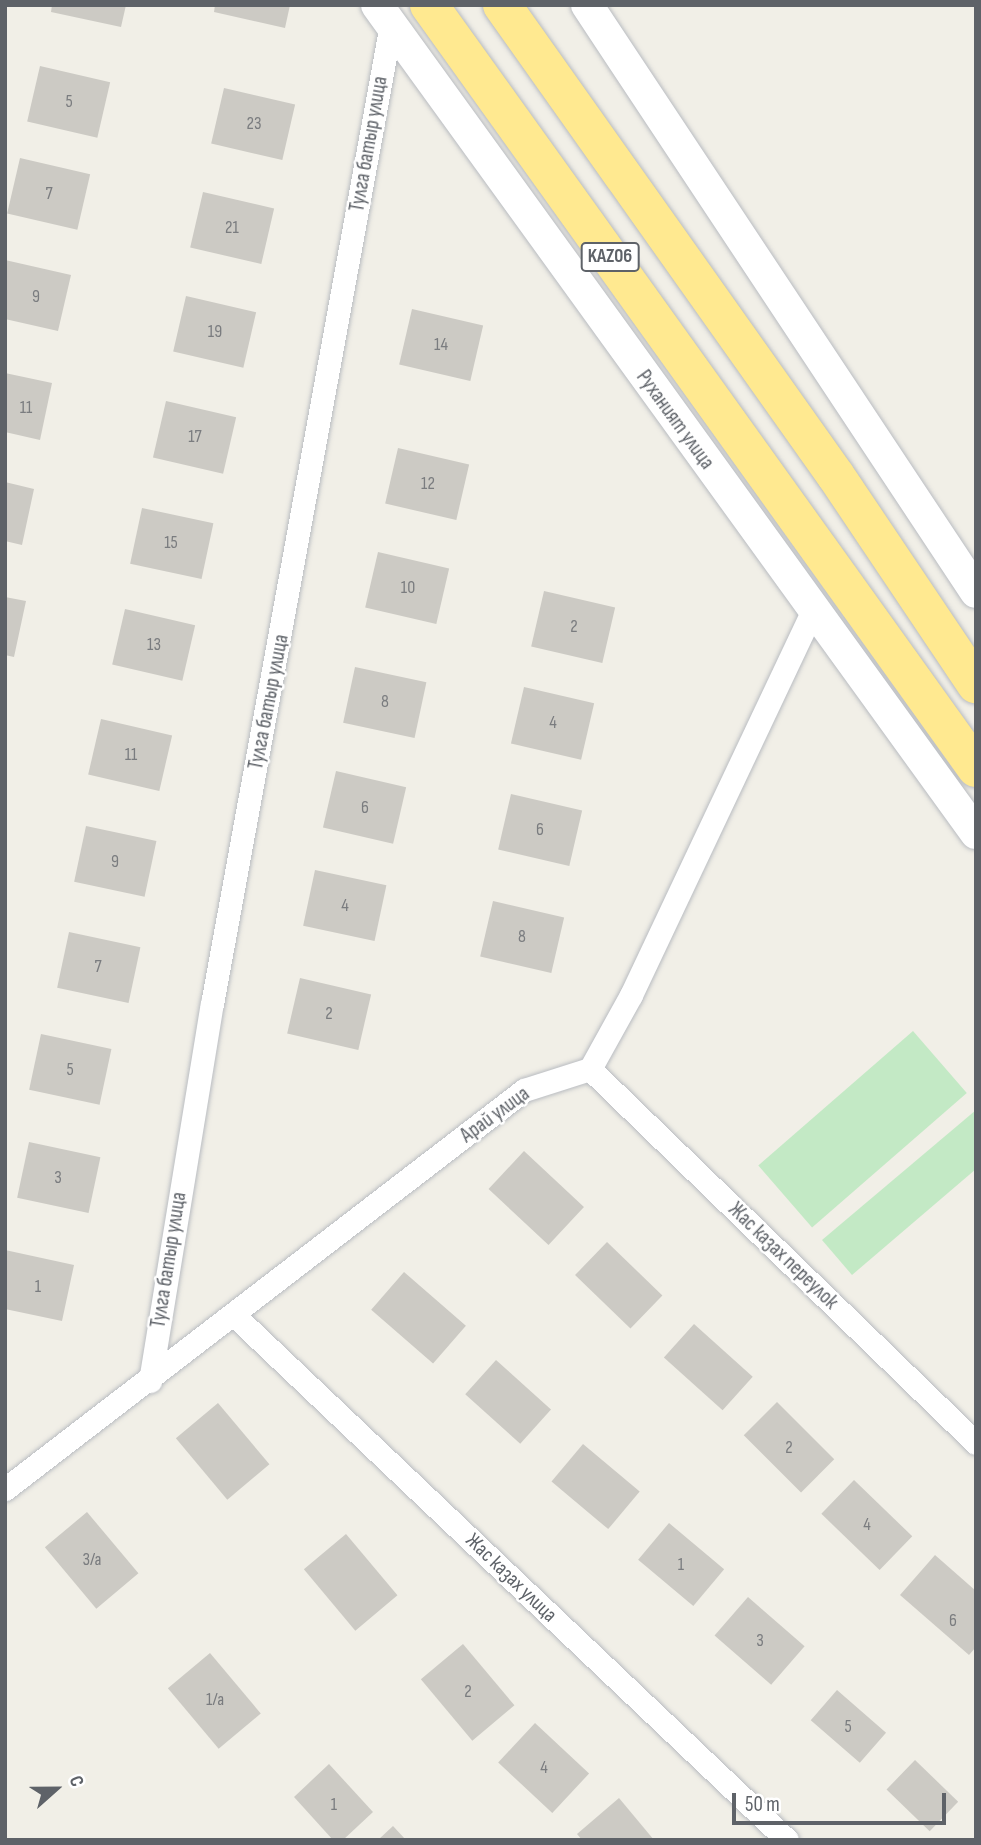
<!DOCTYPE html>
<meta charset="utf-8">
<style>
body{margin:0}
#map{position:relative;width:981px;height:1845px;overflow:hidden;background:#f1efe7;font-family:"Sofia Sans Condensed",sans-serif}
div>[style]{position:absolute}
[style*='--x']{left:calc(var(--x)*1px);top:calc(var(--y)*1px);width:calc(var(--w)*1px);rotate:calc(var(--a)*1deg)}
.green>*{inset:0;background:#c3e9c5;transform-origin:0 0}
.building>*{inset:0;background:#cccac4;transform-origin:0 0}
.roads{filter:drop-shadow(0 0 2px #b9bcc1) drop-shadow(0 0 2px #b9bcc1)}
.street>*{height:23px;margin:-11.5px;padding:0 11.5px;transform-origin:11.5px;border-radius:11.5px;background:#fff}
.secondary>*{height:32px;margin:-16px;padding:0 16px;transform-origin:16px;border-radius:16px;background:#fff}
.highway>*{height:38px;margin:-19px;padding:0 19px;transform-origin:19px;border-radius:19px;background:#ffe990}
span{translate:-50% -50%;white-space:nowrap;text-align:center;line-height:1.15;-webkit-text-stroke:5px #fff;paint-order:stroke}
.number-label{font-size:18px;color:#7a7c7f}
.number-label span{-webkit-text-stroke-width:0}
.shield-label span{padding:2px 5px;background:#fff;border:2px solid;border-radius:5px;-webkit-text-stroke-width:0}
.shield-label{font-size:19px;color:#5e6268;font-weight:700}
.street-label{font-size:21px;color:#5e6268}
.frame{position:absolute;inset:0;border:7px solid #5e6268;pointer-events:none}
.north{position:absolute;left:21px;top:1754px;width:70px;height:70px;-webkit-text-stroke:5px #fff;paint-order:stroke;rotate:69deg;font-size:19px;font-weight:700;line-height:28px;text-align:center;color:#5e6268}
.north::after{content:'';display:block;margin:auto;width:24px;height:32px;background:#5e6268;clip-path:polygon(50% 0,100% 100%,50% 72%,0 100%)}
.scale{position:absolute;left:732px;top:1793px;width:214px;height:32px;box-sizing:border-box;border:4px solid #5e6268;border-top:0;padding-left:9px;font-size:21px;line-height:24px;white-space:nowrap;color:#5e6268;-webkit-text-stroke:5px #fff;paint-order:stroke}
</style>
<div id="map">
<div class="green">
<i style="left:913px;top:1031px;width:82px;height:205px;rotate:49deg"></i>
<i style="clip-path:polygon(976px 1110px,976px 1169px,852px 1275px,822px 1240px)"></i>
</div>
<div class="building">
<i style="clip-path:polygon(52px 5px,126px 5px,121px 27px,51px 12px)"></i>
<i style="clip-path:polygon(215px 5px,290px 5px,285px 28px,214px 12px)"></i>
<i style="left:40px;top:66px;width:72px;height:57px;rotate:13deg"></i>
<i style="left:224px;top:88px;width:73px;height:57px;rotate:13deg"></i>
<i style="left:20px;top:158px;width:72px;height:57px;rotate:13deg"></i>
<i style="left:203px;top:192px;width:73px;height:57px;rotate:13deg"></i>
<i style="clip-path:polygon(5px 260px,71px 275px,58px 331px,5px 319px)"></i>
<i style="left:186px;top:296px;width:72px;height:57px;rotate:13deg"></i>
<i style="left:412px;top:309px;width:73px;height:57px;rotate:13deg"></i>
<i style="clip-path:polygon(5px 373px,52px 383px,40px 440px,5px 432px)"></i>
<i style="left:166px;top:401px;width:72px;height:58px;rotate:13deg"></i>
<i style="left:398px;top:448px;width:73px;height:57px;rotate:13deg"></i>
<i style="clip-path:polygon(5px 482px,34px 489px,22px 545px,5px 541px)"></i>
<i style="left:142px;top:508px;width:73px;height:57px;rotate:12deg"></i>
<i style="left:378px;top:552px;width:73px;height:57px;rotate:13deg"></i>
<i style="left:544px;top:591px;width:73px;height:57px;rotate:13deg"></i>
<i style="clip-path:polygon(5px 597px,26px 601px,14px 657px,5px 655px)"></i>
<i style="left:125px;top:609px;width:72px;height:57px;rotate:13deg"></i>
<i style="left:355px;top:667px;width:73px;height:57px;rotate:12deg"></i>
<i style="left:524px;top:687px;width:72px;height:58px;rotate:13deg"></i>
<i style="left:101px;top:719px;width:73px;height:57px;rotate:13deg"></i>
<i style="left:336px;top:771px;width:72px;height:58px;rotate:13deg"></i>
<i style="left:511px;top:794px;width:73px;height:57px;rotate:13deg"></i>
<i style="left:86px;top:826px;width:72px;height:57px;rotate:12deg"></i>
<i style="left:315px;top:870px;width:73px;height:57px;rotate:12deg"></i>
<i style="left:493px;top:901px;width:73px;height:57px;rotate:13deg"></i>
<i style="left:69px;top:932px;width:73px;height:57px;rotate:12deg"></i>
<i style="left:300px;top:978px;width:73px;height:57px;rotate:13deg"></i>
<i style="left:41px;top:1034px;width:72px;height:57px;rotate:12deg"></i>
<i style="left:29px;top:1142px;width:73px;height:57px;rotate:12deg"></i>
<i style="left:524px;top:1151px;width:82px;height:52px;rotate:43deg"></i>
<i style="left:607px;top:1242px;width:77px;height:46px;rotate:44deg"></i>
<i style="clip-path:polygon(5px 1250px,74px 1265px,62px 1321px,5px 1309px)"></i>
<i style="left:404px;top:1272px;width:82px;height:50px;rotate:41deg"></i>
<i style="left:694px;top:1324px;width:79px;height:45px;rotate:42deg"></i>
<i style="left:496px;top:1360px;width:74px;height:46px;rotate:42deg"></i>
<i style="left:777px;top:1402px;width:81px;height:47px;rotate:45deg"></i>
<i style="left:218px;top:1403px;width:80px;height:55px;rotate:50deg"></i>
<i style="left:583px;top:1444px;width:74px;height:49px;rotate:40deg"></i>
<i style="left:854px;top:1480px;width:81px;height:47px;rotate:44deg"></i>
<i style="left:87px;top:1512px;width:80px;height:55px;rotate:50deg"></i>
<i style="left:669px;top:1523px;width:72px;height:48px;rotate:40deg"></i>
<i style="left:346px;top:1534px;width:80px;height:55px;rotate:50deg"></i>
<i style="clip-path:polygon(935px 1555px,976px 1591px,976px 1647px,969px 1655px,900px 1595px)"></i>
<i style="left:748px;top:1597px;width:75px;height:51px;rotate:41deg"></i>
<i style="left:463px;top:1644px;width:80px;height:55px;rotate:50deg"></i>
<i style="left:210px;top:1653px;width:79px;height:55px;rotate:50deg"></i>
<i style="left:837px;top:1690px;width:65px;height:40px;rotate:41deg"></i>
<i style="left:535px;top:1723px;width:74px;height:54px;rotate:43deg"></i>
<i style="left:915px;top:1760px;width:60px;height:41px;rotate:44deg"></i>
<i style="clip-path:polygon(329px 1764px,373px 1812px,343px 1840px,333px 1840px,294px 1797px)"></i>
<i style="clip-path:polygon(619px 1798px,654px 1840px,582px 1840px,577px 1834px)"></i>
<i style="clip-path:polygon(393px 1826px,406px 1840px,378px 1840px)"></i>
</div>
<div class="roads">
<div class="street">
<i style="--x:590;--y:1069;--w:537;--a:44.1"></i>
<i style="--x:235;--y:1316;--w:761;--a:43.51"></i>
<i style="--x:150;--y:1381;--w:382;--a:-80.7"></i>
<i style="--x:212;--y:1004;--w:996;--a:-79.65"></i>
<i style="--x:5;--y:1489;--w:655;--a:-37.55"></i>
<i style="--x:524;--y:1090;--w:69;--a:-17.7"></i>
<i style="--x:590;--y:1069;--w:85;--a:-61"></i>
<i style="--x:631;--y:995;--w:424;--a:-64.7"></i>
</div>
<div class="secondary">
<i style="--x:377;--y:5;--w:1022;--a:54.12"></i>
<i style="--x:587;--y:5;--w:704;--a:56.47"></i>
</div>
<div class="highway">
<i style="--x:429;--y:5;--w:939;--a:54.36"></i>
<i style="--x:502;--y:5;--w:577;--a:54.66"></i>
<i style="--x:836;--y:476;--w:251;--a:56.1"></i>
</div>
</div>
<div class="number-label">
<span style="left:69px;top:102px">5</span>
<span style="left:254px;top:124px">23</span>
<span style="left:49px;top:194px">7</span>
<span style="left:232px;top:228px">21</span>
<span style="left:36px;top:297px">9</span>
<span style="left:215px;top:332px">19</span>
<span style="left:441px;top:345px">14</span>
<span style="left:26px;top:408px">11</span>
<span style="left:195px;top:437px">17</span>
<span style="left:428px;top:484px">12</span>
<span style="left:171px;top:543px">15</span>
<span style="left:408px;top:588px">10</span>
<span style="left:574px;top:627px">2</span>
<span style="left:154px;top:645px">13</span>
<span style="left:385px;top:702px">8</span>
<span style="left:553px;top:723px">4</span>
<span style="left:131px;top:755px">11</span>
<span style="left:365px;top:808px">6</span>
<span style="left:540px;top:830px">6</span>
<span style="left:115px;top:862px">9</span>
<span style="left:345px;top:906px">4</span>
<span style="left:522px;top:937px">8</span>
<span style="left:98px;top:967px">7</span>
<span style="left:329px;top:1014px">2</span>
<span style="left:70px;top:1070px">5</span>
<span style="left:58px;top:1178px">3</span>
<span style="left:38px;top:1287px">1</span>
<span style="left:789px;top:1448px">2</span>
<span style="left:867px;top:1525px">4</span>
<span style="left:92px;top:1560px">3/а</span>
<span style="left:681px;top:1565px">1</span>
<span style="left:953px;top:1621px">6</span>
<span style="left:760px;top:1641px">3</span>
<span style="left:468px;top:1692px">2</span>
<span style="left:215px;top:1700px">1/а</span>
<span style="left:848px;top:1727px">5</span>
<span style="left:544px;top:1768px">4</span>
<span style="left:334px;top:1805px">1</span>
</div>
<div class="shield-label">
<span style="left:610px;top:257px">KАZ06</span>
</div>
<div class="street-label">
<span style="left:369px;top:144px;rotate:-80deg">Тулга батыр улица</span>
<span style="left:675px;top:420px;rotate:54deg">Руханият улица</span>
<span style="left:269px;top:702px;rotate:-79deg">Тулга батыр улица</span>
<span style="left:495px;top:1115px;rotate:-36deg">Арай улица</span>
<span style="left:783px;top:1256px;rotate:44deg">Жас казах переулок</span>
<span style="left:169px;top:1260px;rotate:-81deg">Тулга батыр улица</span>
<span style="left:511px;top:1578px;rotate:44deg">Жас казах улица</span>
</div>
<div class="frame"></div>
<div class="north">С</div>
<div class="scale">50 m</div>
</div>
